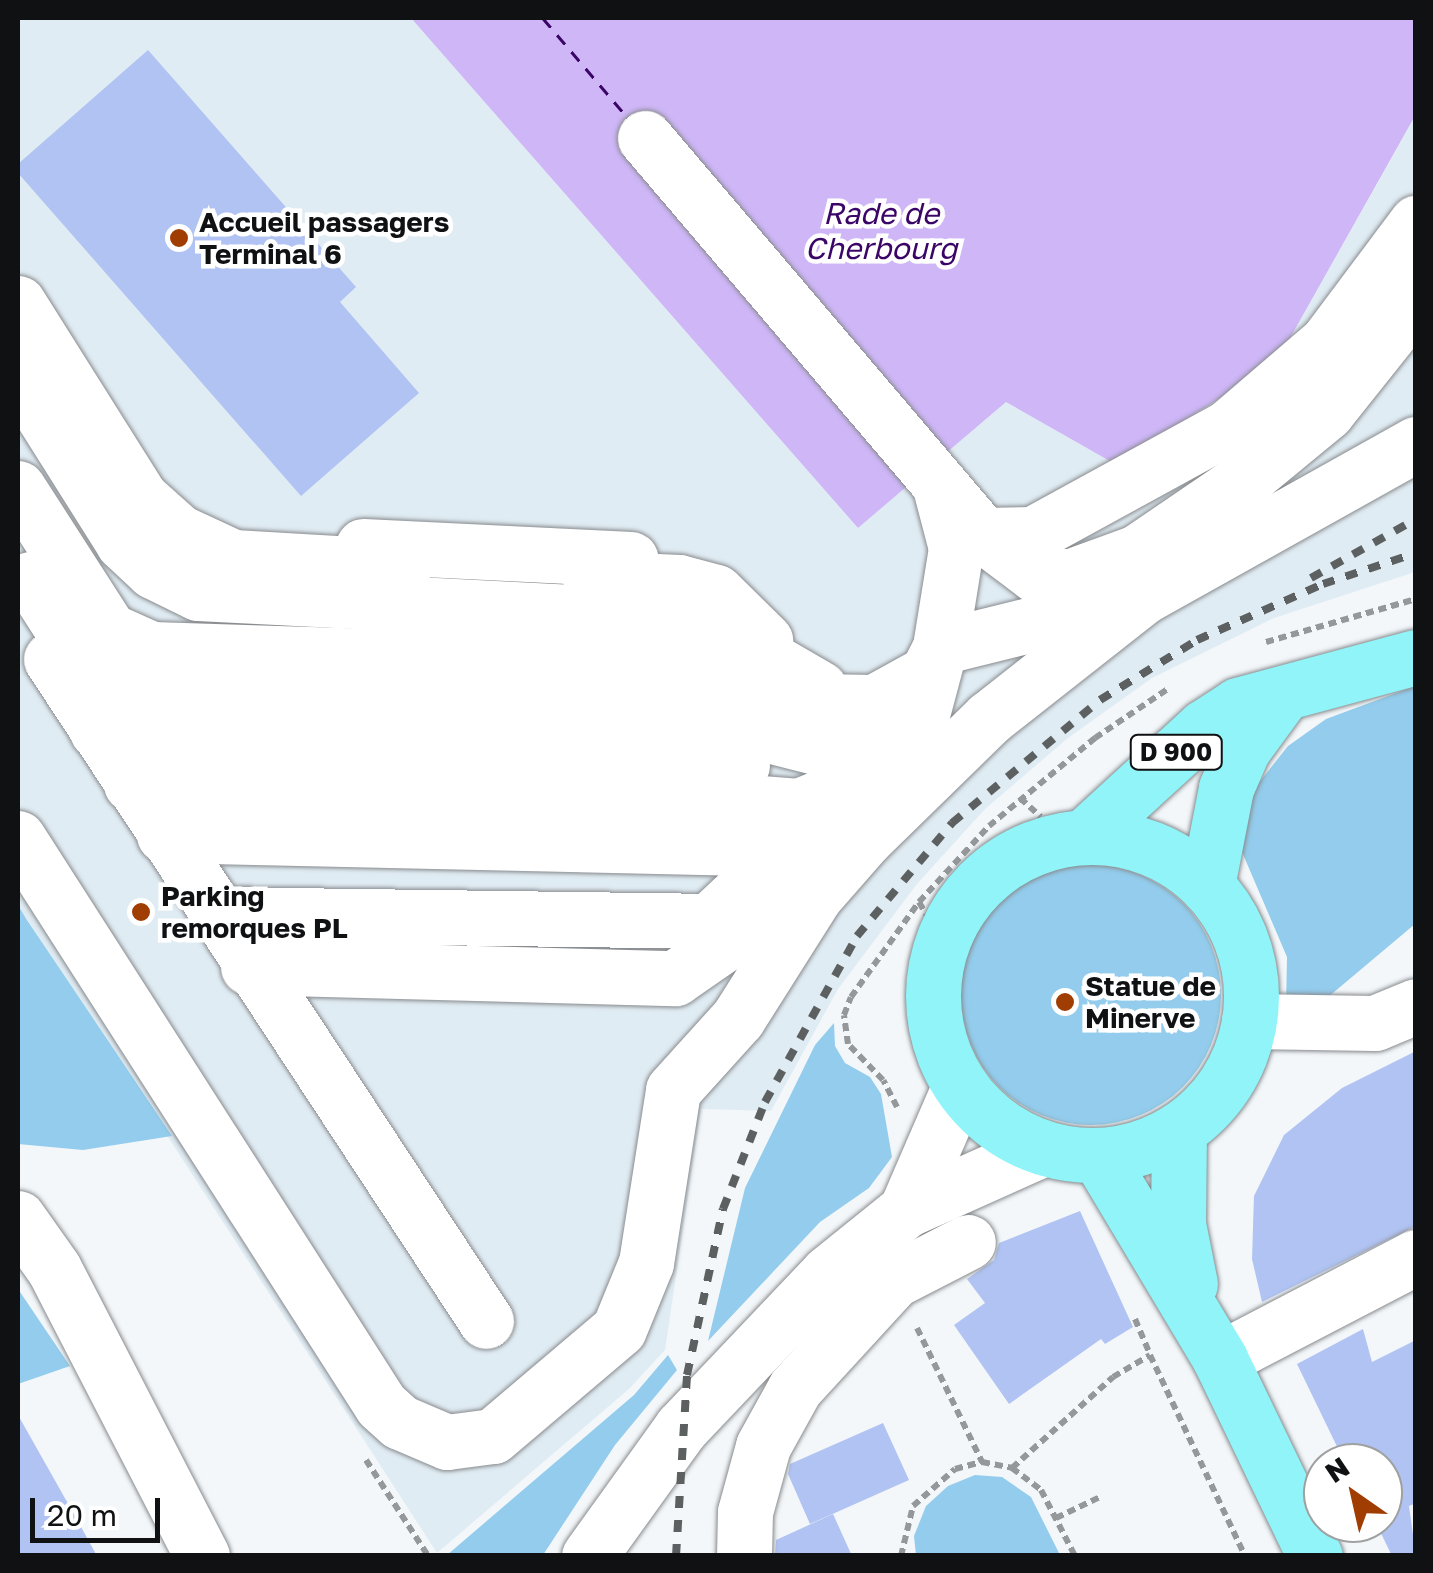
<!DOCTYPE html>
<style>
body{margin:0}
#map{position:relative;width:1433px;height:1573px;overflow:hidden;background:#f3f7fa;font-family:"Golos Text",sans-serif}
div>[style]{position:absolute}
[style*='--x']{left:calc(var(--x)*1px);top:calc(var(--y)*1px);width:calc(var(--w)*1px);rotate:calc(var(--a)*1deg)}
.built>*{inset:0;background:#e0ecf3}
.green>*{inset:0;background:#93ccec}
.round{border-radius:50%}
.water>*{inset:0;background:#ceb6f7}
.ferry>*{height:2.5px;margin-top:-1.25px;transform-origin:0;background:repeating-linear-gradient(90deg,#3a0566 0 12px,transparent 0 22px)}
.building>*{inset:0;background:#b0c3f2}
.path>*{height:6px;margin-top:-3px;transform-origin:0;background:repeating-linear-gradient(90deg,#95989a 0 8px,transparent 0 13px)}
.roads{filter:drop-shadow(0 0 2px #888b8e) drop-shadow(0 0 2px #888b8e)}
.minor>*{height:55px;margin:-27.5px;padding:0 27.5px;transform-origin:27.5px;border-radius:27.5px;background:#fff}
.major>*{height:55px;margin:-27.5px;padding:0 27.5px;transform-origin:27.5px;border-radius:27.5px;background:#90f4f9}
.major>.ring{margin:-27.5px;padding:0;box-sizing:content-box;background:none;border:55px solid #90f4f9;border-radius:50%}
.rail>*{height:8px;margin-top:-4px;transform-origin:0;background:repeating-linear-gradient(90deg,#5d6061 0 12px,transparent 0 24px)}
.dots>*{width:28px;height:28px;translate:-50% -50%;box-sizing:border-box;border:5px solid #fff;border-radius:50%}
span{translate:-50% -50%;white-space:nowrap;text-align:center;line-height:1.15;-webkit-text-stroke:9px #fff;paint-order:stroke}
.shield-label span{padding:2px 8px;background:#fff;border:2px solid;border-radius:8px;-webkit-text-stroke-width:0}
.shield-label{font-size:25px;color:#0f1112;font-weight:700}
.poi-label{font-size:28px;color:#0f1112;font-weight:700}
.left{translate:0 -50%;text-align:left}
.water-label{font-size:30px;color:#3a0566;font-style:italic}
.frame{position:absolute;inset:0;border:20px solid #0f1112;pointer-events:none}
.north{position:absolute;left:1303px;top:1443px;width:100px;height:100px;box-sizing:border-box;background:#fff;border:2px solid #9fa0a0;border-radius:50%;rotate:326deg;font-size:28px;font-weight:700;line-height:40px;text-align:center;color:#0f1112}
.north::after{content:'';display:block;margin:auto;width:35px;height:45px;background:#a03d03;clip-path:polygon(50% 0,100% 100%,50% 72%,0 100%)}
.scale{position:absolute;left:30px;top:1498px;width:130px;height:45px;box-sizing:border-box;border:5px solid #0f1112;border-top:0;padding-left:12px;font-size:30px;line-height:35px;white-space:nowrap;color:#0f1112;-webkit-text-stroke:8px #fff;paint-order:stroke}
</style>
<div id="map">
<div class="built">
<i style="clip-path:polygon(18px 18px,411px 18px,858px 528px,1006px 402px,1115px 464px,1276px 363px,1415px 117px,1415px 572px,1274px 618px,1152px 678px,1068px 738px,985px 809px,917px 884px,838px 989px,771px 1111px,701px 1109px,665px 1350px,629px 1389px,437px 1553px,18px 905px)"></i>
</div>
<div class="green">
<i style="clip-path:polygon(1415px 686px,1415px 924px,1321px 1003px,1286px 1006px,1287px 957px,1239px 845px,1257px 785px,1288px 746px,1326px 719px)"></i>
<i class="round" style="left:961px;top:865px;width:260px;height:260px"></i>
<i style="clip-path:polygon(18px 905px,27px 920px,172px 1136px,83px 1150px,18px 1144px)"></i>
<i style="clip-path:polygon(834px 1023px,835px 1046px,845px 1063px,870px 1077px,881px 1094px,892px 1157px,869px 1188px,820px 1222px,708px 1341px,745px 1188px,815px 1045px)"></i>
<i style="clip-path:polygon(18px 1289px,70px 1366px,18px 1384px)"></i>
<i style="clip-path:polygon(668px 1355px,677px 1370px,615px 1445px,543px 1555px,447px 1555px,634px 1395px)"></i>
<i style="clip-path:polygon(975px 1475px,1002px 1477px,1031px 1497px,1060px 1555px,916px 1555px,914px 1536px,926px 1506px,948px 1486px)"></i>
</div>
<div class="water">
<i style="clip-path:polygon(411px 18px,1415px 18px,1415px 116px,1276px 363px,1115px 464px,1006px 402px,858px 528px)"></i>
</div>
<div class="ferry">
<i style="--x:543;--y:18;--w:131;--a:49.6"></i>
</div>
<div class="building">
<i style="clip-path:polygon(148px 50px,356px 287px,340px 302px,419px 393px,301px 496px,18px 173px,18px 164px)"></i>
<i style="clip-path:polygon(1416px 1051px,1416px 1226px,1262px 1302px,1252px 1259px,1254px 1196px,1284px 1135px,1342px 1088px)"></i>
<i style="clip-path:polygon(1080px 1211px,1133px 1327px,1105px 1344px,1101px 1339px,1009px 1404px,954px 1325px,985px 1303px,967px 1279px,994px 1260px,999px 1243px)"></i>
<i style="clip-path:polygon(1363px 1329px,1372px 1362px,1416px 1340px,1416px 1503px,1409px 1506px,1416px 1556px,1392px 1556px,1376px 1523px,1383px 1523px,1383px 1463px,1345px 1463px,1297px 1364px)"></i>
<i style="clip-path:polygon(18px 1415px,75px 1516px,97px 1556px,18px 1556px)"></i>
<i style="clip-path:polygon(883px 1423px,909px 1480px,810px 1524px,788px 1474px,790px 1464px)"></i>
<i style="clip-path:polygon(833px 1514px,852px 1556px,775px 1556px,776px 1540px)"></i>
</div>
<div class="path">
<i style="--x:1266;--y:642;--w:156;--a:-16"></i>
<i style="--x:1020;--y:798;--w:28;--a:42"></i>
<i style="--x:919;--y:902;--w:46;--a:60.1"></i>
<i style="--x:897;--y:1107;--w:30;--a:-117"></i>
<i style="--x:883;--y:1080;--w:50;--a:-134.2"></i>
<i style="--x:848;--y:1044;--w:29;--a:-98"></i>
<i style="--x:844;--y:1015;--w:19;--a:-69"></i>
<i style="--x:851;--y:997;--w:117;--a:-54.4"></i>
<i style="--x:919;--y:902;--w:103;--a:-47.4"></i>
<i style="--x:989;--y:826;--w:138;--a:-39.7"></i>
<i style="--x:1095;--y:738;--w:89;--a:-34"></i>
<i style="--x:1135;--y:1319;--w:39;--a:67"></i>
<i style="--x:917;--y:1328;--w:149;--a:64.1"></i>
<i style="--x:366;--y:1460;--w:114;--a:57.1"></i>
<i style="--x:1012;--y:1468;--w:136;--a:-42"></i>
<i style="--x:1113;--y:1377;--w:43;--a:-30.7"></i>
<i style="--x:1150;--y:1355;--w:222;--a:64.7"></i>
<i style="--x:1056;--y:1518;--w:49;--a:-25.5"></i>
<i style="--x:901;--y:1556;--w:51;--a:-76.5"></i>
<i style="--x:913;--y:1506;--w:56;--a:-41.4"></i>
<i style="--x:955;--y:1469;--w:28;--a:-15"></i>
<i style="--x:982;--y:1462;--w:31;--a:11"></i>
<i style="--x:1012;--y:1468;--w:36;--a:37"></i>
<i style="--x:1041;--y:1490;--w:74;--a:62.7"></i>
</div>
<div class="roads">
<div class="minor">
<i style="--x:645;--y:138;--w:521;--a:49.59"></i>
<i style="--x:983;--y:535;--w:66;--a:37"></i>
<i style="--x:1036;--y:575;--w:35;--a:2"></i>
<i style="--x:1071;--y:576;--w:70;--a:-20"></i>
<i style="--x:1137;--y:552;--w:140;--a:-34.3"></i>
<i style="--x:1253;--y:473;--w:96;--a:-39.5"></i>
<i style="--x:1327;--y:412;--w:143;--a:-51.5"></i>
<i style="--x:18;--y:303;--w:231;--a:57.8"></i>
<i style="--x:141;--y:498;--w:51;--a:41.8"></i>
<i style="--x:179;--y:532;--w:60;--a:24.8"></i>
<i style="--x:233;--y:557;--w:171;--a:3.3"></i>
<i style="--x:18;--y:376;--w:197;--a:57.8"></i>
<i style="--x:123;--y:543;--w:41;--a:43"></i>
<i style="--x:153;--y:571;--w:50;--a:26.1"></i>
<i style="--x:198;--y:593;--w:439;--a:2.9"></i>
<i style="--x:636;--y:615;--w:92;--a:11.9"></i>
<i style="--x:726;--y:634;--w:108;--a:30.1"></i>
<i style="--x:18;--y:488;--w:169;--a:57.3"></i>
<i style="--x:109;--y:630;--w:46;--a:24.3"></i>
<i style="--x:151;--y:649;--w:504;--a:1.82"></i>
<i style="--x:655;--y:665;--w:164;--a:12.7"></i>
<i style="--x:815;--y:701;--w:59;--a:1"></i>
<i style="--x:874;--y:702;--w:60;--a:-28.7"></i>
<i style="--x:927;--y:673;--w:29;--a:-63"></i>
<i style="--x:940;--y:647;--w:192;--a:-13.9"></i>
<i style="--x:983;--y:535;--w:50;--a:-1.1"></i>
<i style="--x:1033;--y:534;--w:221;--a:-28.7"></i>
<i style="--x:1227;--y:428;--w:132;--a:-40.7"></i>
<i style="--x:1327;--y:342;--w:149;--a:-53.2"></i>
<i style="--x:363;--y:546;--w:268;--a:2.8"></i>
<i style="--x:590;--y:578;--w:89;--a:2.6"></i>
<i style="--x:679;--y:582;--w:38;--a:15"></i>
<i style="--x:716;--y:592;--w:69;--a:44.4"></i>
<i style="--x:30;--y:579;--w:100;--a:57.3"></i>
<i style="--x:84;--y:663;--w:34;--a:43"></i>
<i style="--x:109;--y:686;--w:566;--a:2.53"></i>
<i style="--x:674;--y:711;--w:187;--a:14.3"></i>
<i style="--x:855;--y:757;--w:22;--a:-18"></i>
<i style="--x:876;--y:750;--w:52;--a:-40.4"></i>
<i style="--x:51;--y:659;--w:792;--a:56.69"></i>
<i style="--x:97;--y:731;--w:589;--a:1.85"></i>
<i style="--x:686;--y:750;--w:58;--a:15"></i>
<i style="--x:131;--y:784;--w:565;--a:1.42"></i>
<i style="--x:696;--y:798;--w:103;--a:4.4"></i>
<i style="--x:799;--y:806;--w:50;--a:-22.4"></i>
<i style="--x:877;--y:791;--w:67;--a:-54.2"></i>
<i style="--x:916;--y:737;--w:93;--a:-75.1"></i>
<i style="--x:940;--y:647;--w:100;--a:-80.8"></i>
<i style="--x:956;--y:548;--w:63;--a:-104.7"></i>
<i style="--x:164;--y:835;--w:582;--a:1.28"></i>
<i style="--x:746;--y:848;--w:59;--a:-20"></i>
<i style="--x:18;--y:838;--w:673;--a:57.37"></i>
<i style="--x:381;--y:1405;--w:25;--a:42"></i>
<i style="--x:400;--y:1422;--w:51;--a:23.1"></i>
<i style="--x:447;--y:1442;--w:46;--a:-7.4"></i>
<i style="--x:493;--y:1436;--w:165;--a:-40.3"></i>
<i style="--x:619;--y:1329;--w:71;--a:-67.8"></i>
<i style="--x:646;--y:1263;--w:175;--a:-81.1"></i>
<i style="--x:673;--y:1090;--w:97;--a:-47.9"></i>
<i style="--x:738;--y:1018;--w:144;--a:-57.7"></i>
<i style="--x:815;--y:896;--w:77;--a:-48.7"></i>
<i style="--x:866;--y:838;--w:172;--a:-44.3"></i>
<i style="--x:989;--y:718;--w:197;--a:-38.2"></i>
<i style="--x:1144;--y:596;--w:312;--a:-29.2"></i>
<i style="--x:215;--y:914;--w:494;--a:0.8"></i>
<i style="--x:709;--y:921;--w:255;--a:-43.3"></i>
<i style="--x:248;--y:967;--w:427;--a:1.5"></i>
<i style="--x:675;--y:978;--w:67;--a:-34.6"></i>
<i style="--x:730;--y:940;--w:108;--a:-45.4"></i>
<i style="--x:1249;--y:1021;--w:126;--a:0.9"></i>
<i style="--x:1375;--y:1023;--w:44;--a:-22.5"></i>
<i style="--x:906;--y:1210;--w:136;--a:-66.6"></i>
<i style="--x:18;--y:1218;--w:62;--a:54.8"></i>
<i style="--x:54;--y:1269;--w:323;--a:62.7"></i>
<i style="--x:1220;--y:1359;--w:221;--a:-27.5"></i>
<i style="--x:589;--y:1556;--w:158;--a:-54.3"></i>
<i style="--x:681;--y:1428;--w:214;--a:-46.5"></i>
<i style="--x:828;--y:1273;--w:100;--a:-38.9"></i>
<i style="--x:906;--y:1210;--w:151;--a:-24.2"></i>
<i style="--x:744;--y:1556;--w:44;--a:-88.7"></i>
<i style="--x:745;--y:1512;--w:68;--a:-74.7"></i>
<i style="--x:763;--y:1446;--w:66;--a:-61.1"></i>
<i style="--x:795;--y:1388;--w:147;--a:-47.5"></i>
<i style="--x:894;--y:1280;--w:83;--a:-27.2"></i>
</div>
<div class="major">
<i class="ring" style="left:933px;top:837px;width:263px;height:263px"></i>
<i style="--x:1084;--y:837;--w:163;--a:-42.5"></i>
<i style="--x:1204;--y:727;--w:40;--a:-32.9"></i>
<i style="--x:1238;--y:705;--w:184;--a:-15.1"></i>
<i style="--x:1207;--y:886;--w:100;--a:-79"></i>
<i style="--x:1226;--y:788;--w:43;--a:-66.4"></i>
<i style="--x:1243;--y:749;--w:69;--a:-53.8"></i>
<i style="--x:1179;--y:1129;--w:95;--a:90.6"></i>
<i style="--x:1178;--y:1224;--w:61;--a:78.7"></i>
<i style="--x:1098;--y:1155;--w:238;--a:59.1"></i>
<i style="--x:1220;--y:1359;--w:219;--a:64.3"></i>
</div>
</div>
<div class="rail">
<i style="--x:1311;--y:578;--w:120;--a:-29.3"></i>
<i style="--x:676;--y:1556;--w:181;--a:-86.5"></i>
<i style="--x:687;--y:1375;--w:170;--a:-77.8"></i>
<i style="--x:723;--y:1209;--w:115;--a:-68.6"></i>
<i style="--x:765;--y:1102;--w:190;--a:-61"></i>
<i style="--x:857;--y:936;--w:148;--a:-49.9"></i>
<i style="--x:952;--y:823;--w:192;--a:-39.7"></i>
<i style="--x:1100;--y:700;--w:114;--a:-31.7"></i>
<i style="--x:1197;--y:640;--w:138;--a:-24"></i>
<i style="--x:1323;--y:584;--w:98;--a:-18.4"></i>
</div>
<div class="dots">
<i style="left:179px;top:238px;background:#a03d03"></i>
<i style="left:141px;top:912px;background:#a03d03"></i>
<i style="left:1065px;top:1002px;background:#a03d03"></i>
</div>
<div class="shield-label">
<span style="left:1176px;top:752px">D 900</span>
</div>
<div class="poi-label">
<span class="left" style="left:199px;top:238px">Accueil passagers<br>Terminal 6</span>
<span class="left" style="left:161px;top:912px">Parking<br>remorques PL</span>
<span class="left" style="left:1085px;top:1002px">Statue de<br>Minerve</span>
</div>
<div class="water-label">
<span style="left:881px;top:230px">Rade de<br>Cherbourg</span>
</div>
<div class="frame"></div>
<div class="north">N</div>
<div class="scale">20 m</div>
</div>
